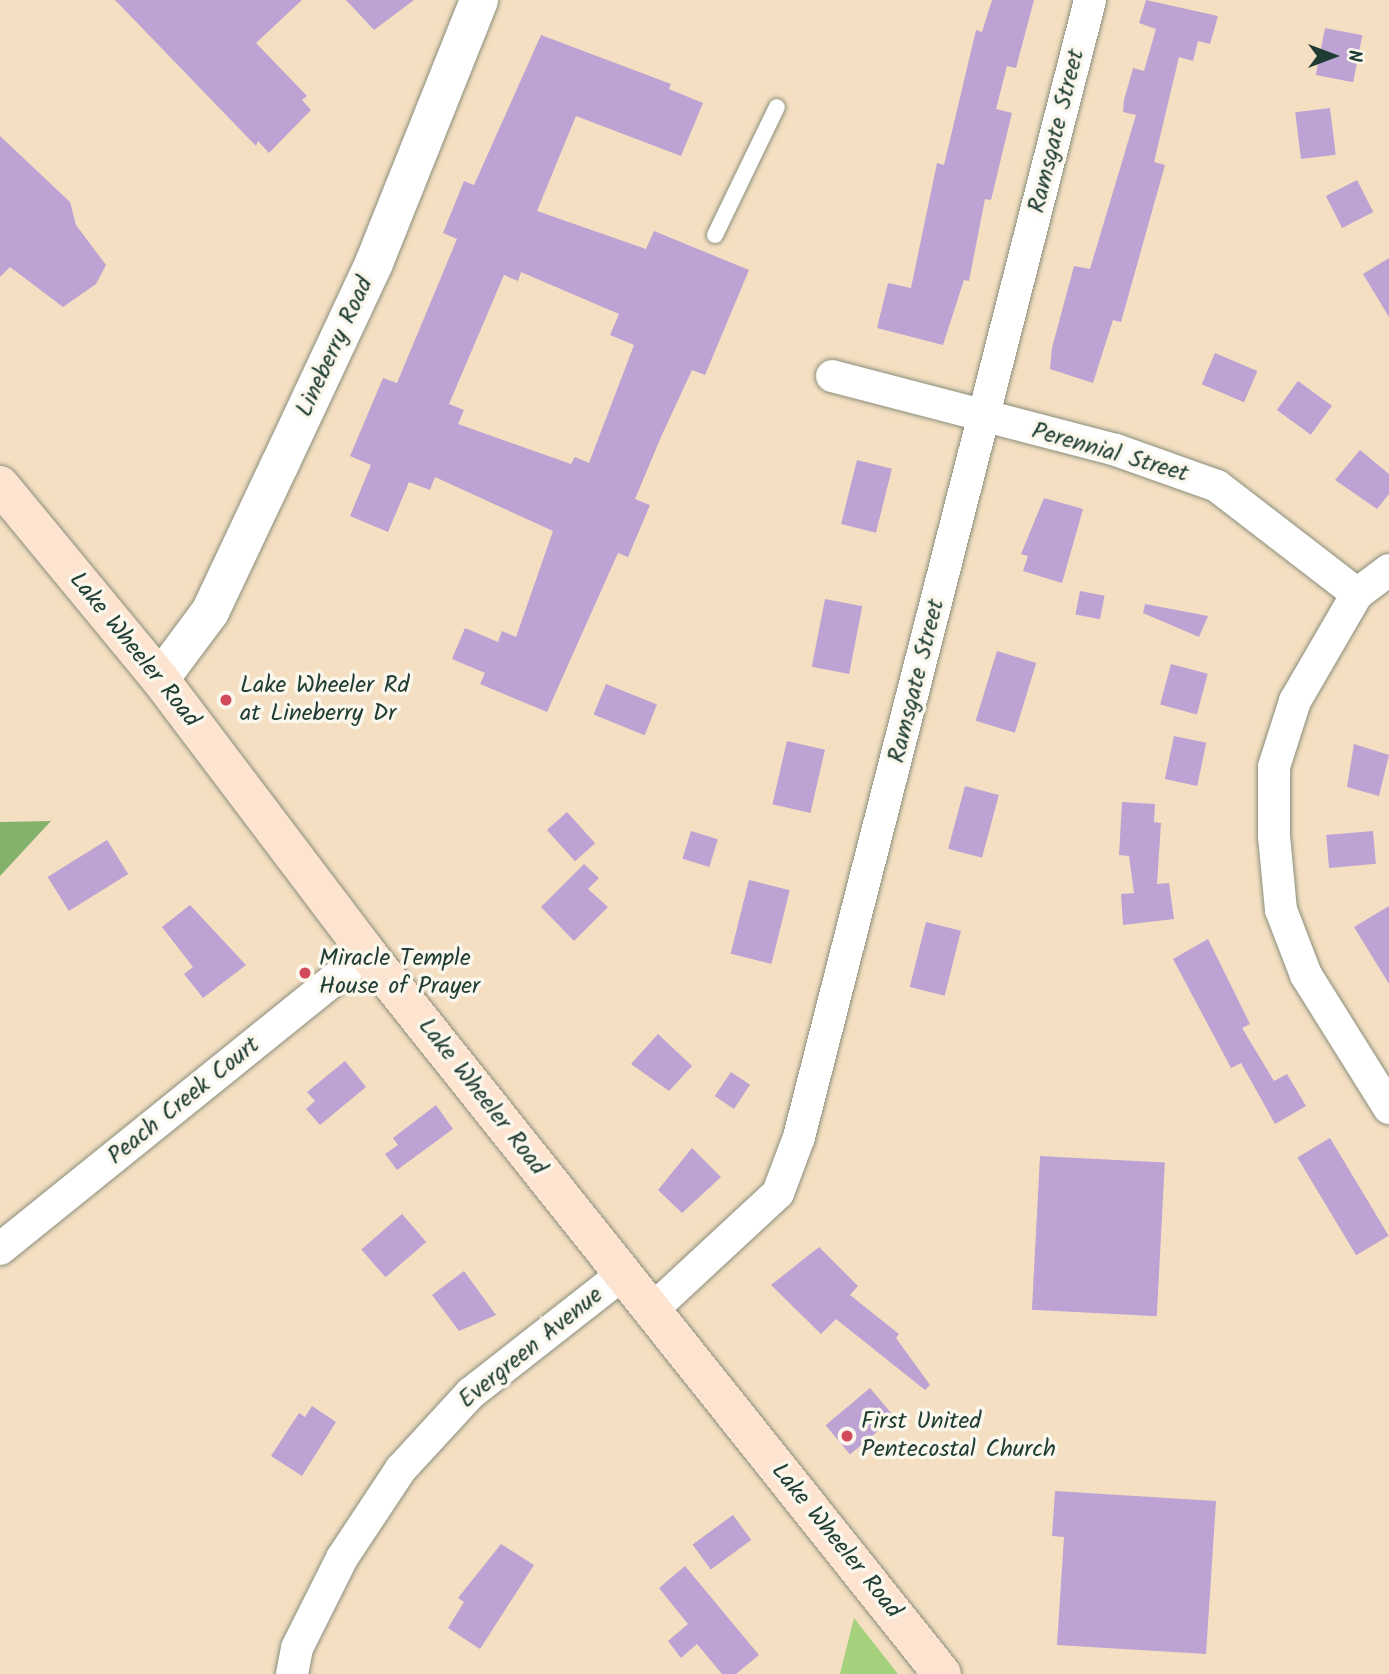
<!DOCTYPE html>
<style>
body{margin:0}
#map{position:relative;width:1389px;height:1674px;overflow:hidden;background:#f4dfc2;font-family:Kalam,sans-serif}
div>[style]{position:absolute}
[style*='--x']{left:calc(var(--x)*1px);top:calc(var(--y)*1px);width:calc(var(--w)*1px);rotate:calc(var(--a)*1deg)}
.green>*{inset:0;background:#a5d07c}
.forest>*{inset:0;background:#84b26c}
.building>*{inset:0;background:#bca3d3;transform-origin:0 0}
.roads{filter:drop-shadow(0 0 2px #8a8e7b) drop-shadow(0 0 2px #8a8e7b)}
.service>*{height:16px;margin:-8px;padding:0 8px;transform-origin:8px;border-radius:8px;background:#fff}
.minor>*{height:32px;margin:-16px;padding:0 16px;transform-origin:16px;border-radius:16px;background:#fff}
.tertiary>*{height:38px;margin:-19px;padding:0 19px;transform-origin:19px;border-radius:19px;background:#fff}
.secondary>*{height:38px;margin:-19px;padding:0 19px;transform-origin:19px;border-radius:19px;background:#fde4d1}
.dots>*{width:19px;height:19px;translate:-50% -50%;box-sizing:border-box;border:4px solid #fbf7ec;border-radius:50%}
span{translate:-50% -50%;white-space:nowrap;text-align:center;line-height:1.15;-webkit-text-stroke:7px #fbf7ec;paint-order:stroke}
.street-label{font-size:24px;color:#1f3d34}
.poi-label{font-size:24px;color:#1f3d34}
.left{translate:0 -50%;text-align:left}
.north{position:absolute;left:1298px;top:21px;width:70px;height:70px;-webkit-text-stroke:5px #fbf7ec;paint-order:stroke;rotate:90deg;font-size:19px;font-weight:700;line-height:28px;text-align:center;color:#1f3d34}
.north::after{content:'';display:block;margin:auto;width:24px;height:32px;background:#1f3d34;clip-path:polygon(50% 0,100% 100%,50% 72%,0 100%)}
</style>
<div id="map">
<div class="green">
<i style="clip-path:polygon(854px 1618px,898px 1674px,840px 1674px)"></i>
</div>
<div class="forest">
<i style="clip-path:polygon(51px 821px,0 876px,0 822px)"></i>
</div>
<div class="building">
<i style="clip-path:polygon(115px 0,302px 0,256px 43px,307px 96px,302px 100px,311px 110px,269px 153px,258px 141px,256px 146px)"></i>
<i style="clip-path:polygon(346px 0,414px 0,374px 30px)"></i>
<i style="clip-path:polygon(992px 0,1034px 0,1016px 68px,1007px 66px,996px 109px,1012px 113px,991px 200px,985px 199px,969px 281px,964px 280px,943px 345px,877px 328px,888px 283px,911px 288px,937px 163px,944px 165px,976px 30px,982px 32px)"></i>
<i style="clip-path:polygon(1146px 0,1218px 16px,1210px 44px,1198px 41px,1193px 61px,1179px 57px,1154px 162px,1165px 165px,1121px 322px,1113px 320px,1093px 383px,1050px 369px,1052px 348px,1074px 266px,1090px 269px,1136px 115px,1123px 112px,1124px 100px,1133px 68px,1144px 71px,1156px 29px,1139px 23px)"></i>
<i style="left:1325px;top:28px;width:38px;height:48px;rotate:11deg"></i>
<i style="clip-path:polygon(evenodd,541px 35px,671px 84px,669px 89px,703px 103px,681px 156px,576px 116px,537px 211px,646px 249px,654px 231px,749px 270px,705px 375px,692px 370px,661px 437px,635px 499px,650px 505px,628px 557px,618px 553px,547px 712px,480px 684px,485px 673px,452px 659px,465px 628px,498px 642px,502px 631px,516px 637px,553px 531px,435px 477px,430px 490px,409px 482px,388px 532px,350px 516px,371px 465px,350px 456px,383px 378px,397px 383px,457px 239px,443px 233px,464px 181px,474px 185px,541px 35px,521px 272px,619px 314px,610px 335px,634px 345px,589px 463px,575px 457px,571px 464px,458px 424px,464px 410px,449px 404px,504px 275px,518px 281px,521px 272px)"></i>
<i style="left:1330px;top:108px;width:47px;height:35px;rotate:83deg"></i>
<i style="clip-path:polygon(0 136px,70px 202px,76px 225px,106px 265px,96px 284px,63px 307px,10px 267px,0 277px)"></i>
<i style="left:1357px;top:180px;width:36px;height:35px;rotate:63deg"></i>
<i style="clip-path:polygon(1389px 258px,1389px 317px,1363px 274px)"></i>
<i style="left:1215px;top:353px;width:46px;height:34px;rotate:23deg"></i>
<i style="left:1298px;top:381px;width:42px;height:36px;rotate:36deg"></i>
<i style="clip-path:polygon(1360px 450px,1389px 474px,1389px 494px,1377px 509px,1335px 480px)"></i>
<i style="left:857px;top:460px;width:36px;height:66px;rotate:14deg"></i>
<i style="clip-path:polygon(1044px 498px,1083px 509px,1062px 583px,1023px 571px,1028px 556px,1021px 554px)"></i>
<i style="left:1080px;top:591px;width:25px;height:24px;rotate:11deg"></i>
<i style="left:825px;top:599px;width:38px;height:69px;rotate:11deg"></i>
<i style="clip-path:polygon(1145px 604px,1208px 616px,1199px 637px,1143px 613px)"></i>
<i style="left:997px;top:651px;width:41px;height:73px;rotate:17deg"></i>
<i style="left:1171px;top:664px;width:38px;height:42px;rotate:15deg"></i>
<i style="left:606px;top:684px;width:55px;height:33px;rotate:22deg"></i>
<i style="left:1174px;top:736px;width:33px;height:44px;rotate:12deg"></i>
<i style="left:787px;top:741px;width:39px;height:65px;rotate:13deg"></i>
<i style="clip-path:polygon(1354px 744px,1389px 755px,1379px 796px,1347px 787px)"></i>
<i style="left:965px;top:786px;width:35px;height:65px;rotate:15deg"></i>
<i style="clip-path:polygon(1122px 802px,1155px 804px,1154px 822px,1161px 823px,1157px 884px,1169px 883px,1174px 919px,1123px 925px,1121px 894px,1134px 893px,1129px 856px,1119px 855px)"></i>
<i style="left:567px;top:812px;width:42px;height:27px;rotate:48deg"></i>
<i style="left:691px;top:831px;width:28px;height:29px;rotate:17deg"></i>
<i style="left:1373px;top:831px;width:33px;height:47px;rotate:85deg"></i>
<i style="left:107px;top:840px;width:40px;height:70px;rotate:58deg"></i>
<i style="clip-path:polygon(584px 864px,599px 878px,588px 889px,608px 907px,574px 941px,541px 907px)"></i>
<i style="left:749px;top:880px;width:42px;height:76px;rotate:14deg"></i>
<i style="clip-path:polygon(190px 905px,246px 965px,203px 998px,184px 974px,193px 967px,162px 927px)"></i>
<i style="clip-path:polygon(1389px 906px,1389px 984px,1354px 927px)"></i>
<i style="left:926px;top:922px;width:36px;height:67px;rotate:14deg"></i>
<i style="clip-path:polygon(1208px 939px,1250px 1024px,1242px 1028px,1274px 1081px,1287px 1074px,1306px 1106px,1275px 1124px,1241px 1063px,1231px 1068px,1173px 959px)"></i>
<i style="clip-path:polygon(658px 1034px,692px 1066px,669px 1091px,631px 1064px)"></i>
<i style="clip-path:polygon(345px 1061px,366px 1087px,320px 1125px,306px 1109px,315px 1101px,307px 1092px)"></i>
<i style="left:731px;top:1072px;width:23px;height:29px;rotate:34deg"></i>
<i style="clip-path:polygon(436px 1105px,453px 1129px,397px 1170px,385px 1154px,398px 1145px,393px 1138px)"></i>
<i style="left:1330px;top:1138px;width:114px;height:38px;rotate:59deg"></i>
<i style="clip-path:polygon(692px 1148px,721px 1177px,682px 1213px,658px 1190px)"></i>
<i style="left:1040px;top:1156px;width:125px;height:154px;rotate:3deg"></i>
<i style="left:402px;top:1214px;width:37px;height:54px;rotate:49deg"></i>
<i style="clip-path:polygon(819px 1247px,858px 1286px,850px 1295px,899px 1334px,896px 1338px,930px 1385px,925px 1390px,836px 1319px,821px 1334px,771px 1285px)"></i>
<i style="clip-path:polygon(464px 1271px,496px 1315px,459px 1331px,432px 1295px)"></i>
<i style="left:870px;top:1388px;width:38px;height:58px;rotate:50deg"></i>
<i style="clip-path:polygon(312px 1406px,336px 1422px,302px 1476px,271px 1456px,299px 1413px,305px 1417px)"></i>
<i style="clip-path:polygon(1055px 1491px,1216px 1501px,1206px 1654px,1057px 1645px,1064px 1537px,1052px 1536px)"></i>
<i style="left:733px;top:1515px;width:31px;height:50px;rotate:54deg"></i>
<i style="clip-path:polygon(501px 1544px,534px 1565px,480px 1649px,448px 1628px,464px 1602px,458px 1598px)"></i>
<i style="clip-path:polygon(685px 1566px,759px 1655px,736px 1674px,722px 1674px,697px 1644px,681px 1658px,668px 1641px,688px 1624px,659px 1588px)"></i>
</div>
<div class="roads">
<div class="service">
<i style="--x:715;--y:235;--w:142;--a:-64.2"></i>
</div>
<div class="minor">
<i style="--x:832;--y:376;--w:293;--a:14.6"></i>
<i style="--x:1116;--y:450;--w:107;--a:19.6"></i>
<i style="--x:1217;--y:486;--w:177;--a:37.6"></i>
<i style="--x:1389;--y:570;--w:40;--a:143"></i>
<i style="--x:1357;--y:594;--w:124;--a:120.1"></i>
<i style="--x:1295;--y:701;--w:69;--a:107.7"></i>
<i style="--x:1274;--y:767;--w:69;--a:90"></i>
<i style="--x:1274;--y:836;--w:74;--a:84.6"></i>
<i style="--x:1281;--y:910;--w:70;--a:69"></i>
<i style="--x:1306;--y:975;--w:157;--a:58"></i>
<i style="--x:0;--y:1249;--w:471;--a:-38.9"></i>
<i style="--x:652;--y:1310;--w:172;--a:-42.9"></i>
<i style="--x:778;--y:1193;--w:60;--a:-69.4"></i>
<i style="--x:799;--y:1137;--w:1174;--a:-75.64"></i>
<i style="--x:292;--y:1674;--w:26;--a:-79"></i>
<i style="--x:297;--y:1648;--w:101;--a:-63.4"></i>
<i style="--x:342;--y:1558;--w:107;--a:-56.5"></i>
<i style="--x:401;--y:1469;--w:103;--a:-47.4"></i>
<i style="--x:471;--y:1393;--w:193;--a:-38.1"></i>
</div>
<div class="tertiary">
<i style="--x:160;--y:679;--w:84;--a:-53.3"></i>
<i style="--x:210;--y:612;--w:164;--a:-64.7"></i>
<i style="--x:280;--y:464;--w:222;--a:-64.9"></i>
<i style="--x:374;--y:263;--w:283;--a:-68.2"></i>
</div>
<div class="secondary">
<i style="--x:0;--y:485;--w:251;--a:50.5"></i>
<i style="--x:160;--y:679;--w:343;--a:52.9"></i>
<i style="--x:367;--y:953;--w:922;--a:51.43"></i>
</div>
</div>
<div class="dots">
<i style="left:226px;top:700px;background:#d1495b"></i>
<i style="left:305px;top:973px;background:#d1495b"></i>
<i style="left:847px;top:1436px;background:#d1495b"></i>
</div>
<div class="street-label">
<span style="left:1057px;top:131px;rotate:-76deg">Ramsgate Street</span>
<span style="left:335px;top:347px;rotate:-65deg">Lineberry Road</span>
<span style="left:1110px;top:453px;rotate:16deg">Perennial Street</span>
<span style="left:134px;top:650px;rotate:51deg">Lake Wheeler Road</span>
<span style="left:917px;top:681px;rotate:-76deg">Ramsgate Street</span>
<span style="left:482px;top:1097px;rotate:52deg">Lake Wheeler Road</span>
<span style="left:184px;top:1101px;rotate:-39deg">Peach Creek Court</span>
<span style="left:531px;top:1348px;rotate:-39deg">Evergreen Avenue</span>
<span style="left:836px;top:1541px;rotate:51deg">Lake Wheeler Road</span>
</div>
<div class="poi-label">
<span class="left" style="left:240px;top:700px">Lake Wheeler Rd<br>at Lineberry Dr</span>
<span class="left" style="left:319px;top:973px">Miracle Temple<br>House of Prayer</span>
<span class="left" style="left:861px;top:1436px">First United<br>Pentecostal Church</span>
</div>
<div class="north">N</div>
</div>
